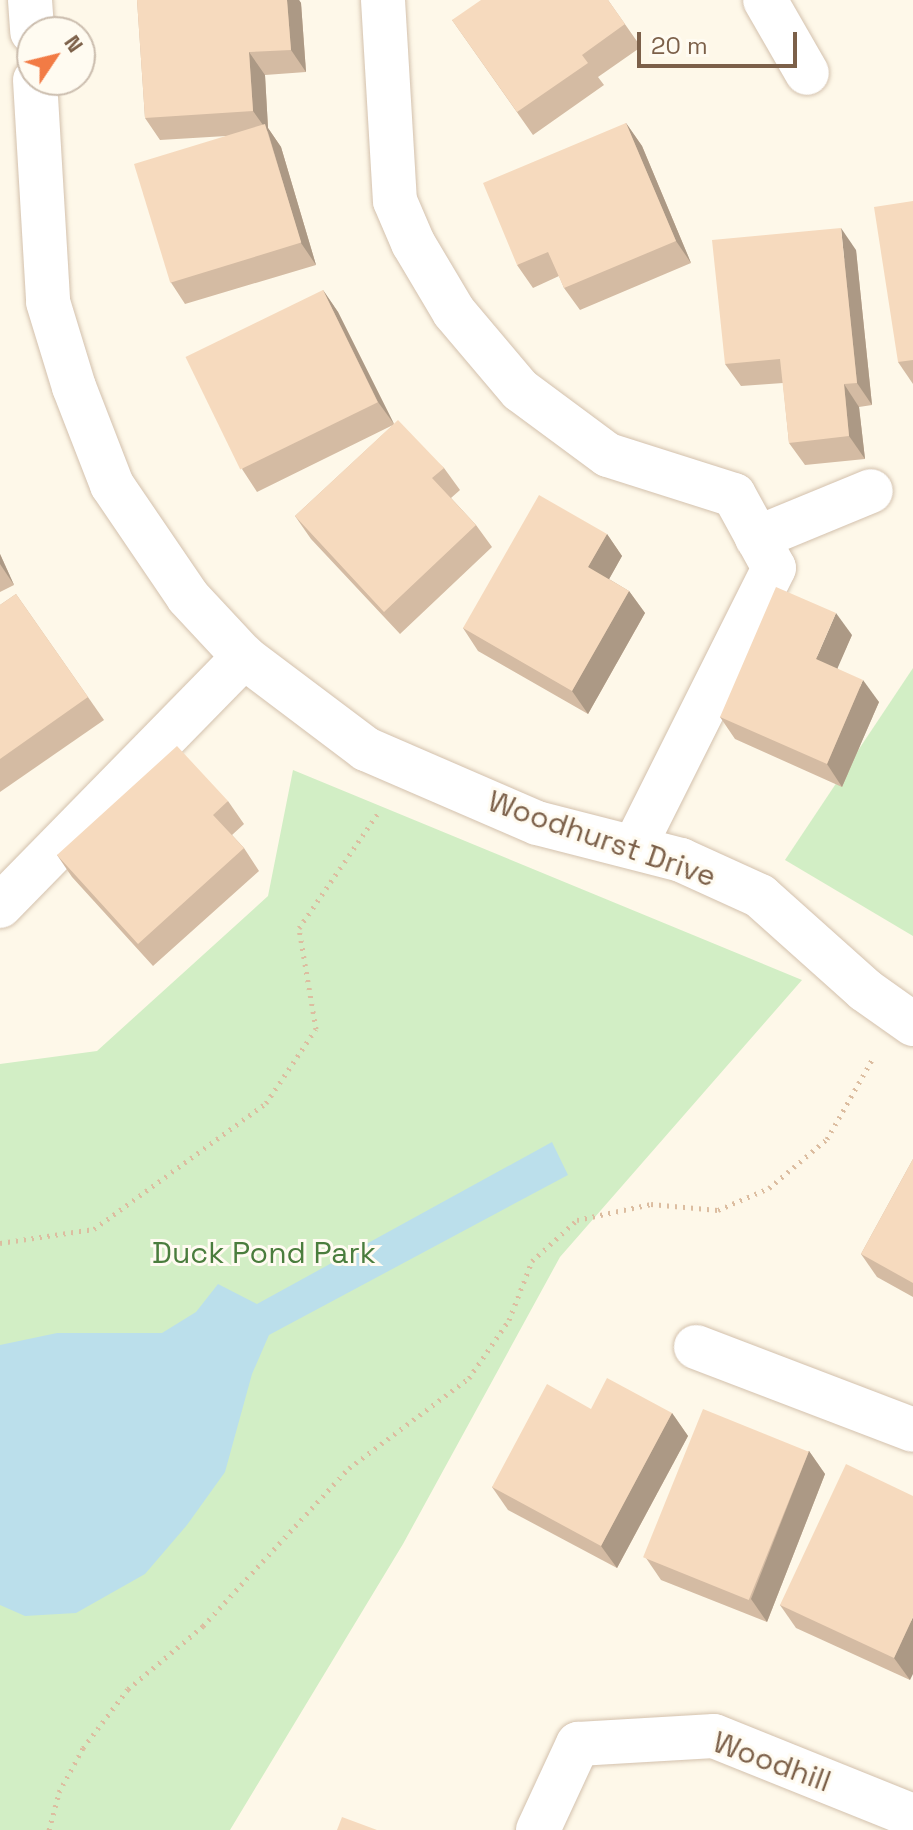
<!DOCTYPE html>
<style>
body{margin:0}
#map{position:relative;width:913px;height:1830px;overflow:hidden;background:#fef8e9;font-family:"Space Grotesk",sans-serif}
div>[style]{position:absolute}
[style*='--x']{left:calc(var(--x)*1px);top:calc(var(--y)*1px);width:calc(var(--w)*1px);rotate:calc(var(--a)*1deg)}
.green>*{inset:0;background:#d2eec5}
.water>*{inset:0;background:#bbdfeb}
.path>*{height:5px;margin-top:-2.5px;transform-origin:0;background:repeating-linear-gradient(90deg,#dcbda0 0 2px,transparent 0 8px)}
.roads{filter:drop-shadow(0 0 2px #d3c1ad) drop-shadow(0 0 2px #d3c1ad)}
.minor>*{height:44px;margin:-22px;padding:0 22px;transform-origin:22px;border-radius:22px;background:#fff}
.wall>*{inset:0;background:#d4bba3}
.shaded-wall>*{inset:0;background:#ac9985}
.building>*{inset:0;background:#f6dabe;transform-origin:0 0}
span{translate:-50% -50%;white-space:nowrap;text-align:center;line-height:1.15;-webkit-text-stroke:6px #fffbf1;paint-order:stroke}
.street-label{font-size:30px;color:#7c6049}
.park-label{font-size:30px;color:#4a7d3d}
.north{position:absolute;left:16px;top:16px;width:80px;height:80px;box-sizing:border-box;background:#fffbf1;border:2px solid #cbbdae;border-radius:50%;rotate:55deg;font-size:22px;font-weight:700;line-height:32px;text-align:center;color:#7c6049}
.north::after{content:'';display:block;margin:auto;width:28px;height:36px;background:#f27b45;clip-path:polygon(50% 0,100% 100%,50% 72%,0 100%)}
.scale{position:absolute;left:637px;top:32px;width:160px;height:36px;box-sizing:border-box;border:4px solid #7c6049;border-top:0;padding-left:10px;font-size:24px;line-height:28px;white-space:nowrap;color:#7c6049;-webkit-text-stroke:6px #fffbf1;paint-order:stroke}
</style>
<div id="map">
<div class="green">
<i style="clip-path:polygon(913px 668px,913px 936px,785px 860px)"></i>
<i style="clip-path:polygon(293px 770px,802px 980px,560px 1257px,403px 1544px,230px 1830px,0 1830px,0 1064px,97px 1051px,268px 896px)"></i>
</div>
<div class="water">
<i style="clip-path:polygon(552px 1142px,568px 1175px,269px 1335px,252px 1374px,225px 1472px,187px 1525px,145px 1574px,76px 1613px,25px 1616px,0 1605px,0 1345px,57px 1333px,162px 1333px,196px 1312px,218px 1284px,257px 1304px)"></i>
</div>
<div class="path">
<i style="--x:0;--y:1243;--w:95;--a:-8.5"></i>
<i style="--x:94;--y:1229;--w:213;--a:-36.2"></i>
<i style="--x:266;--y:1103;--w:89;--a:-56"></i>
<i style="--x:316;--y:1029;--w:102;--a:-99.6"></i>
<i style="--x:299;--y:928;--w:143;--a:-55.5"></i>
<i style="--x:49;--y:1830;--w:39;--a:-75"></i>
<i style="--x:59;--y:1792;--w:50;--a:-61.4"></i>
<i style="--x:83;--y:1748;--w:74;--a:-52.7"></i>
<i style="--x:128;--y:1689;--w:98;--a:-40"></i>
<i style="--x:203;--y:1626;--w:215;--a:-47.3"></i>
<i style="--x:349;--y:1468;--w:150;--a:-36.9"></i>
<i style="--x:469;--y:1378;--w:70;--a:-55.4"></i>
<i style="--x:509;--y:1320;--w:63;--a:-68.7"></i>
<i style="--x:532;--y:1261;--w:61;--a:-42.3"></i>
<i style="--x:577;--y:1220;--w:76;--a:-12.2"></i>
<i style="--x:651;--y:1204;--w:67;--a:5.1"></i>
<i style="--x:718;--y:1210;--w:56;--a:-23.3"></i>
<i style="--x:769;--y:1188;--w:76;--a:-40.2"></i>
<i style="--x:827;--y:1139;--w:93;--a:-60.4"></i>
</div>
<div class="roads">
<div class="minor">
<i style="--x:30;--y:0;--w:32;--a:86"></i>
<i style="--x:383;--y:0;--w:201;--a:86.6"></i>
<i style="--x:395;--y:201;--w:46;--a:66.8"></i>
<i style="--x:413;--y:243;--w:80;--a:59.3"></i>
<i style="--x:454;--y:312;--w:102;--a:49.8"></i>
<i style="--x:520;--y:390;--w:109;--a:36.5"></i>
<i style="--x:608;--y:455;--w:132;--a:17.6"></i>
<i style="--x:734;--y:495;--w:83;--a:61.3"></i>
<i style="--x:774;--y:568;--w:312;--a:116.6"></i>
<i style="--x:765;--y:0;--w:84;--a:60.1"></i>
<i style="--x:35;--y:80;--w:222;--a:86.6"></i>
<i style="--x:48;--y:302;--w:89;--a:73"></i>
<i style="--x:74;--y:387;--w:105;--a:68.8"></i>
<i style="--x:112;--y:485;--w:135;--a:55.8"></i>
<i style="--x:188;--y:597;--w:82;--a:47"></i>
<i style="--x:244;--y:657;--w:153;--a:37"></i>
<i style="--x:366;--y:749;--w:186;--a:23.4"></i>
<i style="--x:537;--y:823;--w:149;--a:14.4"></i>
<i style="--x:681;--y:860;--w:87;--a:24.5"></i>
<i style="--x:760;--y:896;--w:141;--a:41.8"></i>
<i style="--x:865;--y:990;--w:59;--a:35.3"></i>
<i style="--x:757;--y:538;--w:123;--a:-22.4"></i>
<i style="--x:0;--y:906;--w:349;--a:-45.6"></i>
<i style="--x:696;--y:1347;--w:232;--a:20.9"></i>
<i style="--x:538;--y:1830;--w:95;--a:-65.1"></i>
<i style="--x:578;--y:1744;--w:136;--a:-3.4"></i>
<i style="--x:714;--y:1736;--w:214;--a:21.9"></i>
</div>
</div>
<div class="wall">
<i style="clip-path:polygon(137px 0,299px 0,301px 3px,306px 72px,265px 75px,268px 128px,281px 147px,316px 265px,185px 304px,170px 281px,226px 136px,160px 140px,145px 118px)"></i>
<i style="clip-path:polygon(608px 0,641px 47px,598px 77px,604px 85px,533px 135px,452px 20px)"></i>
<i style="clip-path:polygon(626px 123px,642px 146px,691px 263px,580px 310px,564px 288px,559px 276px,533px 288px,517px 265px)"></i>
<i style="clip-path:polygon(913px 201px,913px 384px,898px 362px)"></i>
<i style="clip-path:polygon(856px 250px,872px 405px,859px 407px,865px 459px,805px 465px,789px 443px,783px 383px,741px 386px,725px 364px)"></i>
<i style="clip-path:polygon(323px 290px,338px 312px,394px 424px,444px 468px,460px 490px,451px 498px,476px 525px,492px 547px,400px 634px,311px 539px,295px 516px,393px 425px,257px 492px,242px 469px)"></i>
<i style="clip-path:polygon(607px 534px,622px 556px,609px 579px,629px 591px,645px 613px,588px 714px,478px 651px,463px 628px)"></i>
<i style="clip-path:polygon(0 554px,14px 585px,0 592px)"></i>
<i style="clip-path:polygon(16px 594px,104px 720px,0 792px,0 605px)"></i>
<i style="clip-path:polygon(852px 635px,837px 668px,879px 702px,842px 787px,735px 739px,720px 717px)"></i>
<i style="clip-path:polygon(228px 801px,244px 824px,232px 835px,244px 848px,259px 871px,153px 966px,72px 877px,57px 855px)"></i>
<i style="clip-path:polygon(913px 1159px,913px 1297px,877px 1277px,861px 1254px)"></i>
<i style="clip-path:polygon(591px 1409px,672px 1413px,688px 1436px,617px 1568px,508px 1510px,492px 1487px)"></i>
<i style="clip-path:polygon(809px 1451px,825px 1474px,767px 1622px,661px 1580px,646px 1558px)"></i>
<i style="clip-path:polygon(913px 1496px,910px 1680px,796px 1628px,780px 1605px)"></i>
</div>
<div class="shaded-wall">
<i style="clip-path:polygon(287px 0,299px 0,301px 3px,306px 72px,291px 50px)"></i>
<i style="clip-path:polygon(249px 52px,265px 75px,268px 128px,281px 147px,316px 265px,301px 243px,268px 132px,253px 111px)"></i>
<i style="clip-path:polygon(626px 123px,642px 146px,691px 263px,676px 241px)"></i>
<i style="clip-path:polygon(841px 228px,856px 250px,872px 405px,857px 383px)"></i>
<i style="clip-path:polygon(323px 290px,338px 312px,394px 424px,378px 402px)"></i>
<i style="clip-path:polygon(844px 384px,859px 407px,865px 459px,849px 436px)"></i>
<i style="clip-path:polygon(607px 534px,622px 556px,603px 590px,588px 567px)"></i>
<i style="clip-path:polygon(0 554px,14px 585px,0 564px)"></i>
<i style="clip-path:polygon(629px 591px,645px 613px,588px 714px,572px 691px)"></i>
<i style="clip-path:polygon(836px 613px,852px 635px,832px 681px,816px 659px)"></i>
<i style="clip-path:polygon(863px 680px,879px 702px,842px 787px,827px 764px)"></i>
<i style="clip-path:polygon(672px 1413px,688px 1436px,617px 1568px,601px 1546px)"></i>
<i style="clip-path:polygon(809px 1451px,825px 1474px,767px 1622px,751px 1599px)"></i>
<i style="clip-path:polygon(913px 1617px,913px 1674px,910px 1680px,894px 1658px)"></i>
</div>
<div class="building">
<i style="clip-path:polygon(137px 0,287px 0,291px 50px,249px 52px,253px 111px,145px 118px)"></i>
<i style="clip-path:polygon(481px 0,608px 0,625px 24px,582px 55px,588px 63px,517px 112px,452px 20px)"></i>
<i style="clip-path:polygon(626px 123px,676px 241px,564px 288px,548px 252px,517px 265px,483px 183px)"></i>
<i style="left:265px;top:124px;width:124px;height:137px;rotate:73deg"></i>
<i style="clip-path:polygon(913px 201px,913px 360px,898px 362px,874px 207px)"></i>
<i style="clip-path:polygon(841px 228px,857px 383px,844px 384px,849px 436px,789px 443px,780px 359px,725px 364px,712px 240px)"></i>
<i style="left:323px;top:290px;width:125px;height:153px;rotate:64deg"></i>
<i style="clip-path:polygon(398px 420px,444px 468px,432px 478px,476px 525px,384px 612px,295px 516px)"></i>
<i style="clip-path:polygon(539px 495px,607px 534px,588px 567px,629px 591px,572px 691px,463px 628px)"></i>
<i style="clip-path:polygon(776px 587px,836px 613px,816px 659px,863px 680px,827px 764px,720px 717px)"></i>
<i style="clip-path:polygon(16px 594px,88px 697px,0 759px,0 605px)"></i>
<i style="clip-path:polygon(177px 746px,228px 801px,213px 815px,244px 848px,138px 944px,57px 855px)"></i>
<i style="clip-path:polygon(913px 1159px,913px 1283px,861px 1254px)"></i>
<i style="clip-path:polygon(607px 1378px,672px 1413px,601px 1546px,492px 1487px,547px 1384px,591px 1409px)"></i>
<i style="left:703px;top:1409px;width:114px;height:160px;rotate:22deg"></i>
<i style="clip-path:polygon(846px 1464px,913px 1496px,913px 1617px,894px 1658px,780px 1605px)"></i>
<i style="clip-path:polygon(342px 1817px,377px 1830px,337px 1830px)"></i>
</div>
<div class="street-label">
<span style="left:602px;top:839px;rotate:19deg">Woodhurst Drive</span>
<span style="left:772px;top:1762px;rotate:20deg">Woodhill</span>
</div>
<div class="park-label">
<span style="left:264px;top:1253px">Duck Pond Park</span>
</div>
<div class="north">N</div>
<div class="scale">20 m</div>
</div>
